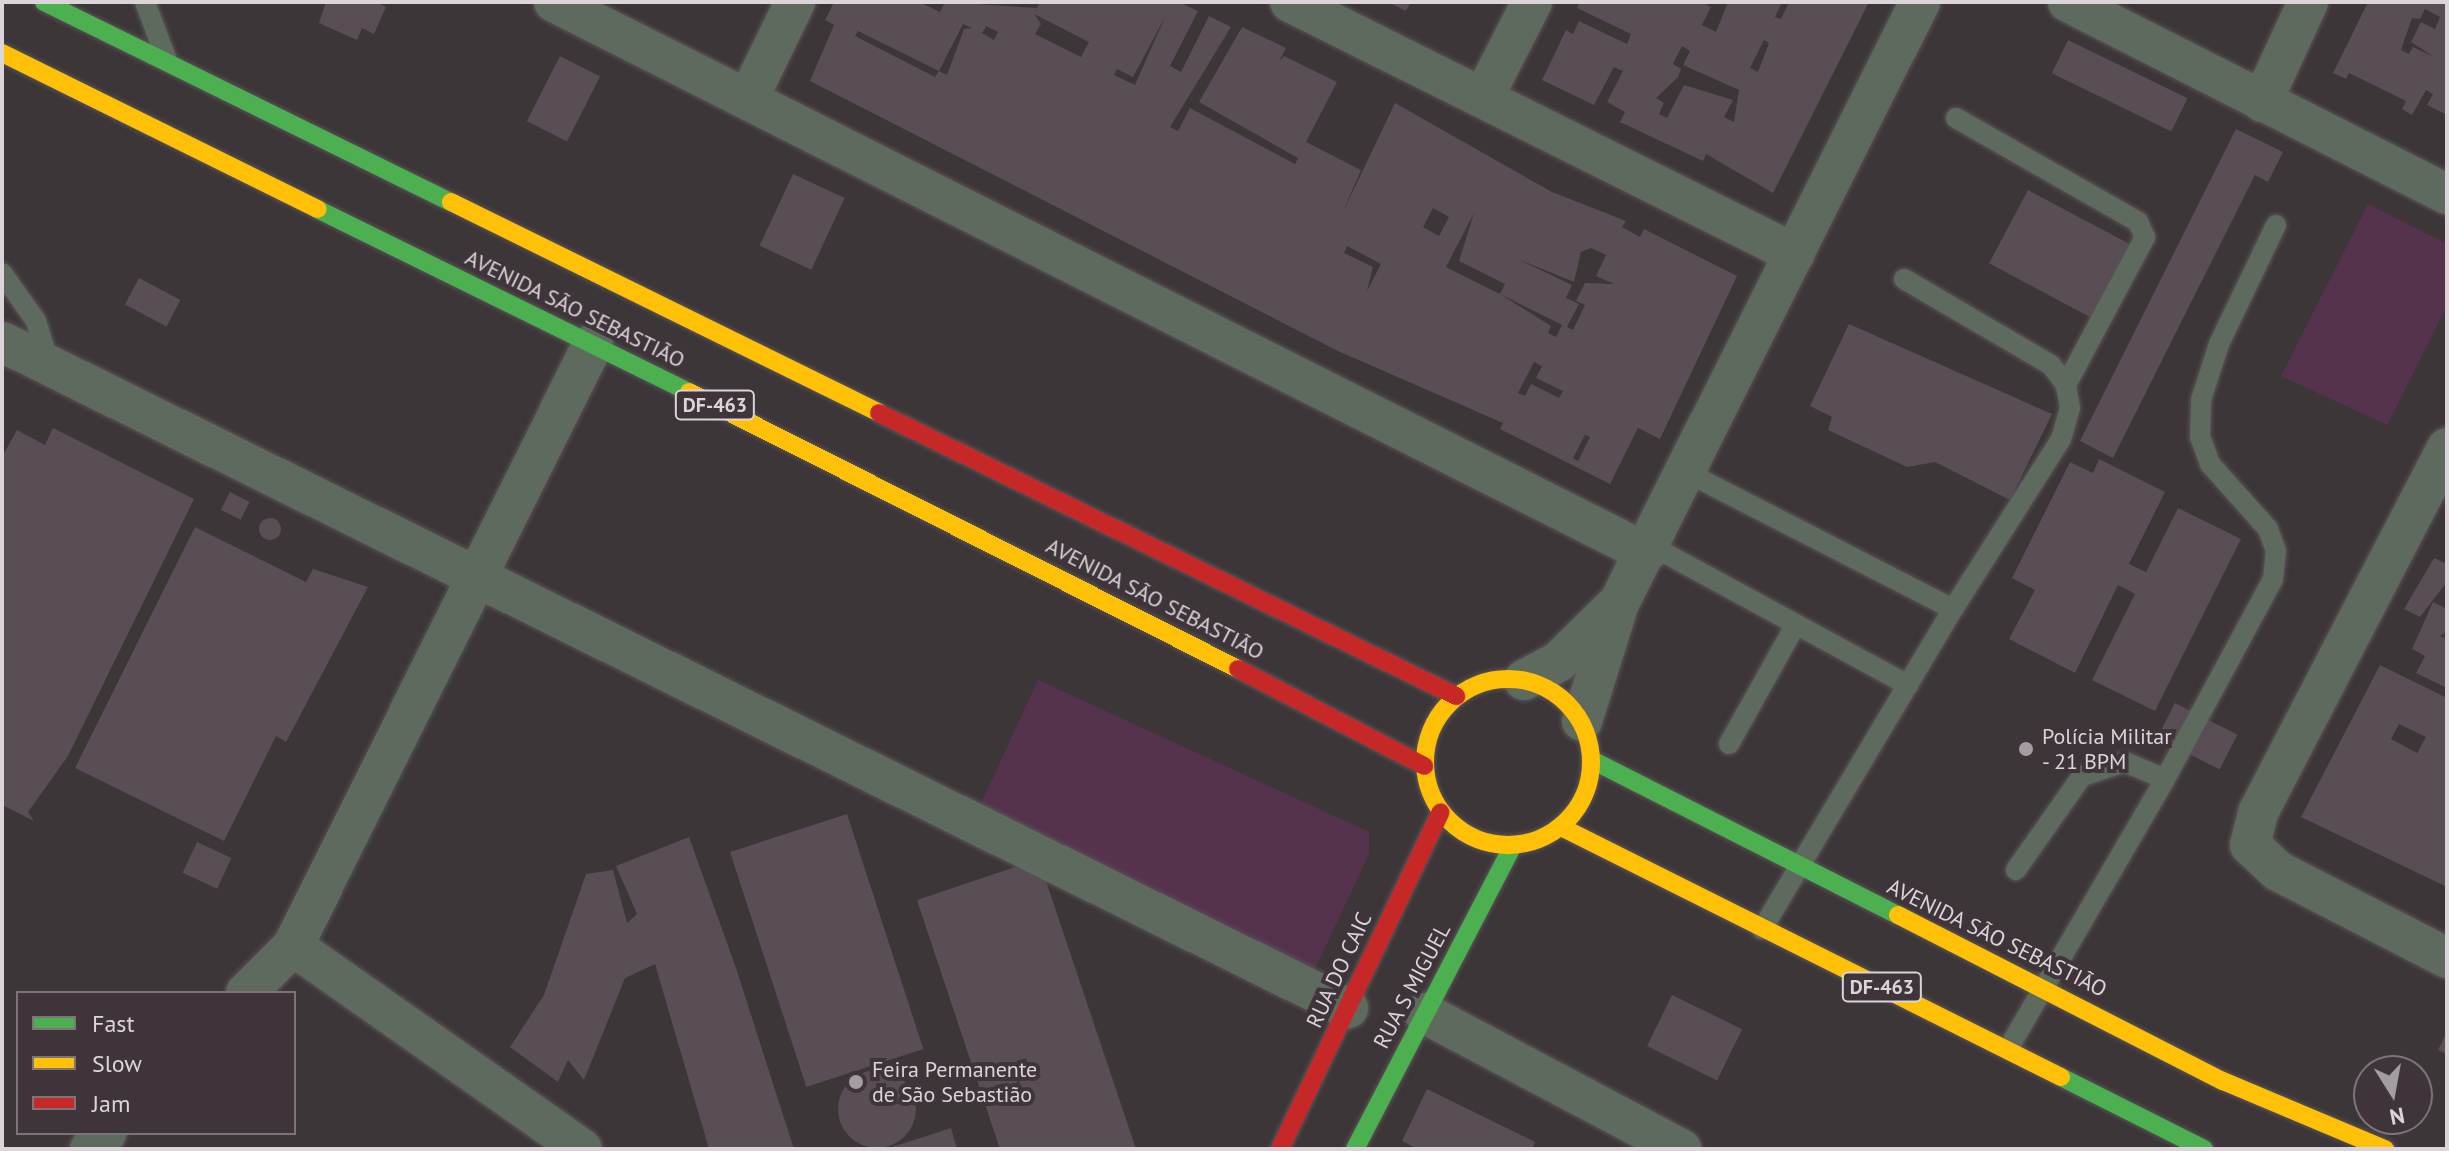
<!DOCTYPE html>
<meta charset="utf-8">
<style>
body{margin:0}
#map{position:relative;width:2449px;height:1151px;overflow:hidden;background:#3c3639;font-family:"PT Sans",sans-serif}
div>[style]{position:absolute}
[style*='--x']{left:calc(var(--x)*1px);top:calc(var(--y)*1px);width:calc(var(--w)*1px);rotate:calc(var(--a)*1deg)}
.green>*{inset:0;background:#56334d}
.building>*{inset:0;background:#594d56;transform-origin:0 0}
.round{border-radius:50%}
.roads{filter:drop-shadow(0 0 2px #585356) drop-shadow(0 0 2px #585356)}
.lane>*{height:20px;margin:-10px;padding:0 10px;transform-origin:10px;border-radius:10px;background:#5f6a5f}
.street>*{height:40px;margin:-20px;padding:0 20px;transform-origin:20px;border-radius:20px;background:#5f6a5f}
.fast>*{height:18px;margin:-9px;padding:0 9px;transform-origin:9px;border-radius:9px;background:#4caf50}
.slow>*{height:18px;margin:-9px;padding:0 9px;transform-origin:9px;border-radius:9px;background:#ffc107}
.slow>.ring{margin:-9px;padding:0;box-sizing:content-box;background:none;border:18px solid #ffc107;border-radius:50%}
.jam>*{height:18px;margin:-9px;padding:0 9px;transform-origin:9px;border-radius:9px;background:#c62828}
.dots>*{width:22px;height:22px;translate:-50% -50%;box-sizing:border-box;border:4px solid #3e343a;border-radius:50%}
span{translate:-50% -50%;white-space:nowrap;text-align:center;line-height:1.15;-webkit-text-stroke:8px #3e343a;paint-order:stroke}
.shield-label span{padding:2px 6px;background:#3e343a;border:2px solid;border-radius:6px;-webkit-text-stroke-width:0}
.shield-label{font-size:20px;color:#dbd4d9;font-weight:700}
.street-label{font-size:22px;color:#dbd4d9}
.poi-label{font-size:22px;color:#dbd4d9}
.left{translate:0 -50%;text-align:left}
.frame{position:absolute;inset:0;border:4px solid #dbd4d9;pointer-events:none}
.legend{position:absolute;left:16px;top:991px;width:280px;height:144px;box-sizing:border-box;background:#3e343a;border:2px solid #7d747a;margin:0;padding:10px 14px;list-style:none;font-size:24px;color:#dbd4d9}
.legend li{display:flex;align-items:center;gap:16px;height:40px}
.legend b{width:40px;border:2px solid #7d747a}
.north{position:absolute;left:2353px;top:1055px;width:80px;height:80px;box-sizing:border-box;background:#3e343a;border:2px solid #7d747a;border-radius:50%;rotate:169deg;font-size:22px;font-weight:700;line-height:32px;text-align:center;color:#dbd4d9}
.north::after{content:'';display:block;margin:auto;width:28px;height:36px;background:#a39da1;clip-path:polygon(50% 0,100% 100%,50% 72%,0 100%)}
</style>
<div id="map">
<div class="green">
<i style="clip-path:polygon(2368px 204px,2447px 244px,2447px 306px,2387px 425px,2281px 376px)"></i>
<i style="clip-path:polygon(1038px 680px,1369px 832px,1369px 854px,1315px 969px,979px 808px)"></i>
</div>
<div class="building">
<i style="clip-path:polygon(326px 2px,376px 2px,386px 7px,374px 34px,362px 28px,357px 40px,319px 23px)"></i>
<i style="clip-path:polygon(evenodd,834px 2px,919px 2px,940px 12px,945px 2px,1037px 8px,1040px 2px,1179px 2px,1198px 11px,1170px 66px,1181px 72px,1209px 16px,1231px 27px,1170px 127px,1178px 131px,1190px 108px,1295px 164px,1298px 158px,1199px 102px,1242px 27px,1286px 48px,1279px 61px,1284px 56px,1337px 82px,1306px 142px,1361px 170px,1342px 214px,1395px 103px,1552px 192px,1626px 221px,1622px 227px,1640px 237px,1644px 229px,1737px 276px,1660px 439px,1638px 428px,1610px 484px,1500px 429px,1503px 423px,1338px 351px,810px 81px,834px 25px,825px 20px,834px 2px,1034px 14px,1089px 42px,1081px 57px,1035px 34px,1041px 24px,1034px 14px,834px 2px,1165px 17px,1135px 85px,1114px 75px,1117px 69px,1133px 77px,1165px 17px,834px 2px,963px 24px,972px 28px,964px 29px,947px 75px,939px 71px,935px 77px,855px 36px,858px 31px,939px 71px,963px 24px,834px 2px,986px 26px,998px 32px,994px 40px,982px 33px,986px 26px,834px 2px,1433px 208px,1449px 217px,1439px 236px,1423px 227px,1433px 208px,834px 2px,1474px 213px,1459px 261px,1505px 284px,1500px 294px,1446px 267px,1474px 213px,834px 2px,1347px 246px,1381px 264px,1367px 291px,1373px 267px,1344px 253px,1347px 246px,834px 2px,1591px 248px,1606px 255px,1596px 276px,1614px 284px,1585px 283px,1576px 301px,1585px 305px,1573px 330px,1567px 327px,1579px 304px,1566px 298px,1572px 285px,1518px 259px,1574px 282px,1581px 252px,1591px 248px,834px 2px,1500px 294px,1562px 325px,1556px 337px,1548px 333px,1551px 326px,1500px 294px,834px 2px,1534px 362px,1542px 366px,1536px 378px,1563px 391px,1559px 398px,1531px 384px,1525px 396px,1518px 393px,1534px 362px,834px 2px,1585px 435px,1590px 437px,1578px 461px,1573px 458px,1585px 435px)"></i>
<i style="clip-path:polygon(1388px 2px,1411px 2px,1406px 11px)"></i>
<i style="clip-path:polygon(evenodd,1580px 2px,1702px 2px,1711px 7px,1702px 25px,1716px 32px,1728px 2px,1782px 2px,1775px 17px,1781px 19px,1789px 2px,1869px 2px,1773px 193px,1706px 154px,1703px 161px,1620px 122px,1625px 112px,1607px 102px,1623px 71px,1614px 67px,1594px 105px,1542px 80px,1566px 30px,1573px 34px,1579px 21px,1627px 44px,1631px 34px,1577px 8px,1580px 2px,1764px 40px,1769px 43px,1758px 72px,1750px 68px,1764px 40px,1580px 2px,1682px 46px,1690px 51px,1683px 65px,1739px 90px,1734px 122px,1724px 117px,1733px 100px,1684px 85px,1667px 118px,1659px 114px,1664px 103px,1656px 98px,1678px 77px,1681px 69px,1673px 64px,1682px 46px)"></i>
<i style="clip-path:polygon(evenodd,2368px 2px,2447px 2px,2447px 115px,2427px 105px,2433px 94px,2426px 90px,2412px 115px,2402px 109px,2406px 101px,2349px 73px,2346px 79px,2333px 73px,2368px 2px,2425px 9px,2440px 17px,2435px 29px,2421px 22px,2411px 42px,2434px 57px,2413px 47px,2409px 54px,2401px 50px,2412px 18px,2420px 19px,2425px 9px)"></i>
<i style="left:2068px;top:40px;width:133px;height:37px;rotate:26deg"></i>
<i style="left:560px;top:56px;width:45px;height:73px;rotate:27deg"></i>
<i style="clip-path:polygon(2236px 129px,2283px 152px,2268px 182px,2255px 175px,2113px 458px,2080px 441px)"></i>
<i style="left:793px;top:174px;width:57px;height:79px;rotate:25deg"></i>
<i style="left:2028px;top:190px;width:127px;height:83px;rotate:28deg"></i>
<i style="left:139px;top:278px;width:47px;height:30px;rotate:28deg"></i>
<i style="clip-path:polygon(1849px 324px,2052px 414px,2010px 500px,1935px 462px,1907px 467px,1828px 430px,1832px 417px,1810px 406px)"></i>
<i style="clip-path:polygon(53px 428px,194px 499px,68px 756px,28px 812px,34px 821px,2px 805px,2px 457px,17px 430px,45px 445px)"></i>
<i style="clip-path:polygon(2099px 459px,2165px 492px,2129px 564px,2146px 572px,2178px 508px,2241px 539px,2155px 711px,2092px 680px,2135px 594px,2118px 585px,2075px 673px,2009px 639px,2035px 590px,2012px 578px,2070px 462px,2093px 473px)"></i>
<i style="left:230px;top:492px;width:22px;height:20px;rotate:27deg"></i>
<i class="round" style="left:259px;top:518px;width:22px;height:22px"></i>
<i style="clip-path:polygon(195px 527px,306px 582px,313px 569px,368px 587px,286px 742px,276px 736px,224px 841px,75px 768px)"></i>
<i style="clip-path:polygon(2434px 558px,2447px 564px,2447px 582px,2420px 617px,2404px 609px)"></i>
<i style="clip-path:polygon(2433px 602px,2447px 609px,2447px 631px,2440px 636px,2447px 639px,2447px 688px,2416px 673px,2425px 656px,2412px 649px)"></i>
<i style="clip-path:polygon(evenodd,2380px 665px,2447px 698px,2447px 887px,2301px 817px,2380px 665px,2399px 724px,2426px 737px,2417px 753px,2391px 739px,2399px 724px)"></i>
<i style="left:2175px;top:703px;width:70px;height:39px;rotate:27deg"></i>
<i style="left:847px;top:814px;width:247px;height:123px;rotate:72deg"></i>
<i style="clip-path:polygon(689px 837px,736px 968px,794px 1149px,709px 1149px,655px 964px,625px 978px,584px 1080px,568px 1060px,558px 1082px,510px 1047px,544px 995px,586px 874px,613px 870px,627px 923px,637px 914px,616px 866px)"></i>
<i style="left:197px;top:842px;width:38px;height:34px;rotate:25deg"></i>
<i style="clip-path:polygon(1015px 867px,1044px 875px,1136px 1149px,1000px 1149px,917px 900px)"></i>
<i style="left:1672px;top:995px;width:78px;height:57px;rotate:26deg"></i>
<i style="clip-path:polygon(2447px 1032px,2447px 1054px,2438px 1050px)"></i>
<i class="round" style="left:838px;top:1070px;width:78px;height:78px"></i>
<i style="clip-path:polygon(1427px 1089px,1535px 1142px,1532px 1149px,1418px 1149px,1402px 1141px)"></i>
<i style="clip-path:polygon(951px 1128px,957px 1149px,889px 1149px,889px 1148px)"></i>
</div>
<div class="roads">
<div class="lane">
<i style="--x:145;--y:2;--w:60;--a:69.4"></i>
<i style="--x:1956;--y:118;--w:210;--a:29.7"></i>
<i style="--x:2138;--y:222;--w:17;--a:65"></i>
<i style="--x:2145;--y:237;--w:168;--a:118.1"></i>
<i style="--x:2;--y:273;--w:59;--a:54.7"></i>
<i style="--x:36;--y:321;--w:47;--a:72.7"></i>
<i style="--x:1904;--y:279;--w:170;--a:30.3"></i>
<i style="--x:2051;--y:365;--w:25;--a:53"></i>
<i style="--x:2066;--y:385;--w:23;--a:80"></i>
<i style="--x:2070;--y:408;--w:32;--a:106"></i>
<i style="--x:2061;--y:439;--w:201;--a:122.4"></i>
<i style="--x:1688;--y:473;--w:298;--a:27.2"></i>
<i style="--x:1953;--y:609;--w:373;--a:120.8"></i>
<i style="--x:1650;--y:545;--w:294;--a:28.5"></i>
<i style="--x:1729;--y:744;--w:137;--a:-60.8"></i>
<i style="--x:2165;--y:779;--w:227;--a:-61.6"></i>
<i style="--x:2273;--y:579;--w:28;--a:-84"></i>
<i style="--x:2276;--y:551;--w:23;--a:-110"></i>
<i style="--x:2268;--y:529;--w:87;--a:-131.7"></i>
<i style="--x:2210;--y:464;--w:29;--a:-110"></i>
<i style="--x:2200;--y:437;--w:37;--a:-88"></i>
<i style="--x:2201;--y:400;--w:59;--a:-72.2"></i>
<i style="--x:2219;--y:344;--w:132;--a:-64.4"></i>
<i style="--x:2008;--y:1049;--w:312;--a:-59.8"></i>
<i style="--x:2165;--y:779;--w:43;--a:-157"></i>
<i style="--x:2125;--y:762;--w:45;--a:162"></i>
<i style="--x:2082;--y:776;--w:115;--a:125.1"></i>
</div>
<div class="street">
<i style="--x:554;--y:2;--w:1223;--a:26.77"></i>
<i style="--x:1290;--y:2;--w:564;--a:26.52"></i>
<i style="--x:2068;--y:2;--w:425;--a:26.9"></i>
<i style="--x:1485;--y:94;--w:103;--a:-62.9"></i>
<i style="--x:748;--y:99;--w:108;--a:-64.1"></i>
<i style="--x:2262;--y:102;--w:110;--a:-65.3"></i>
<i style="--x:2;--y:342;--w:1502;--a:26.33"></i>
<i style="--x:2447;--y:448;--w:411;--a:117.4"></i>
<i style="--x:2258;--y:813;--w:33;--a:104"></i>
<i style="--x:2250;--y:845;--w:38;--a:43"></i>
<i style="--x:2278;--y:871;--w:190;--a:27.2"></i>
<i style="--x:1524;--y:680;--w:40;--a:-28"></i>
<i style="--x:1559;--y:661;--w:76;--a:-44.5"></i>
<i style="--x:1582;--y:721;--w:124;--a:-72.6"></i>
<i style="--x:1619;--y:603;--w:672;--a:-63.4"></i>
<i style="--x:293;--y:946;--w:353;--a:35.1"></i>
<i style="--x:246;--y:993;--w:66;--a:-45"></i>
<i style="--x:293;--y:946;--w:673;--a:-63.51"></i>
<i style="--x:1424;--y:1013;--w:291;--a:27.9"></i>
<i style="--x:90;--y:1149;--w:23;--a:-45"></i>
</div>
<div class="fast">
<i style="--x:44;--y:2;--w:453;--a:26.2"></i>
<i style="--x:317;--y:209;--w:415;--a:26.2"></i>
<i style="--x:1592;--y:760;--w:343;--a:26.9"></i>
<i style="--x:2061;--y:1077;--w:160;--a:26.7"></i>
<i style="--x:1355;--y:1149;--w:342;--a:-62.5"></i>
</div>
<div class="slow">
<i style="--x:2;--y:53;--w:352;--a:26.3"></i>
<i style="--x:451;--y:202;--w:477;--a:26.2"></i>
<i style="--x:689;--y:392;--w:615;--a:26.77"></i>
<i class="ring" style="left:1425px;top:679px;width:148px;height:148px"></i>
<i style="--x:1561;--y:827;--w:559;--a:26.57"></i>
<i style="--x:1898;--y:915;--w:365;--a:27.1"></i>
<i style="--x:2223;--y:1081;--w:176;--a:22.8"></i>
</div>
<div class="jam">
<i style="--x:879;--y:413;--w:643;--a:26.13"></i>
<i style="--x:1238;--y:669;--w:210;--a:27.5"></i>
<i style="--x:1280;--y:1149;--w:373;--a:-64.5"></i>
</div>
</div>
<div class="dots">
<i style="left:2026px;top:749px;background:#a39da1"></i>
<i style="left:856px;top:1082px;background:#a39da1"></i>
</div>
<div class="shield-label">
<span style="left:715px;top:405px">DF-463</span>
<span style="left:1882px;top:987px">DF-463</span>
</div>
<div class="street-label">
<span style="left:575px;top:309px;rotate:26deg">AVENIDA SÃO SEBASTIÃO</span>
<span style="left:1155px;top:599px;rotate:27deg">AVENIDA SÃO SEBASTIÃO</span>
<span style="left:1997px;top:938px;rotate:26deg">AVENIDA SÃO SEBASTIÃO</span>
<span style="left:1339px;top:970px;rotate:-65deg">RUA DO CAIC</span>
<span style="left:1412px;top:986px;rotate:-62deg">RUA S MIGUEL</span>
</div>
<div class="poi-label">
<span class="left" style="left:2042px;top:749px">Polícia Militar<br>- 21 BPM</span>
<span class="left" style="left:872px;top:1082px">Feira Permanente<br>de São Sebastião</span>
</div>
<div class="frame"></div>
<ul class="legend">
<li><b style="height:10px;background:#4caf50"></b>Fast</li>
<li><b style="height:10px;background:#ffc107"></b>Slow</li>
<li><b style="height:10px;background:#c62828"></b>Jam</li>
</ul>
<div class="north">N</div>
</div>
